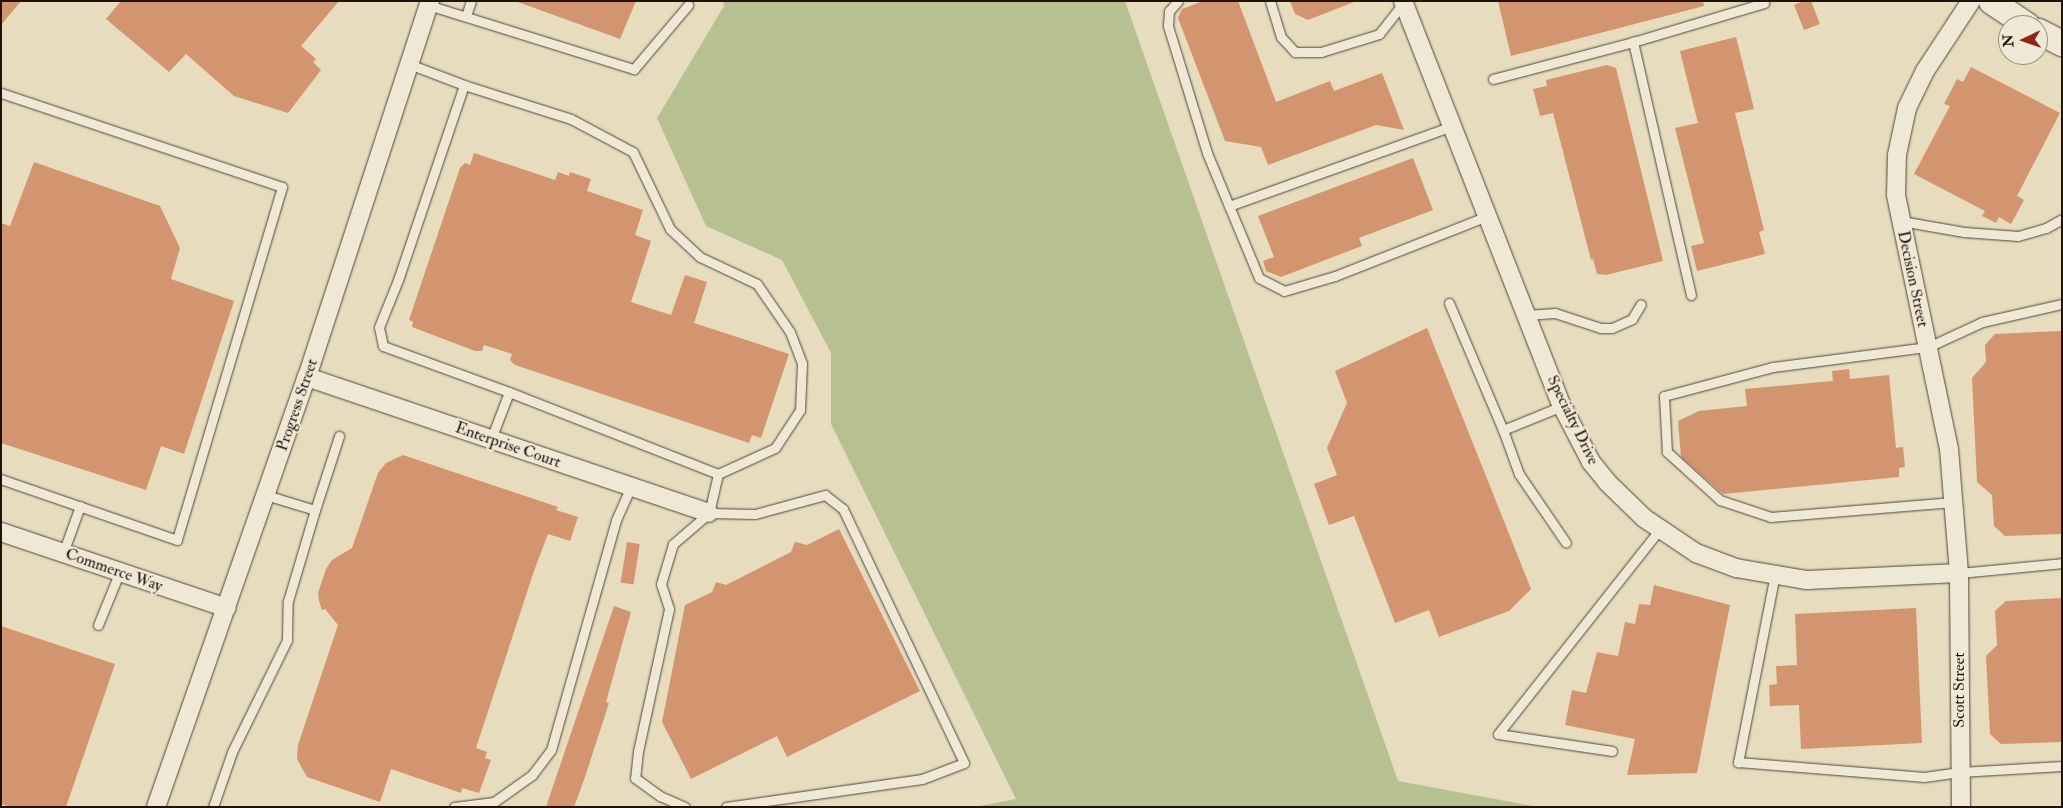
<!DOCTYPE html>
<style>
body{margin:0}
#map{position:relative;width:2063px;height:808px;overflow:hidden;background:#e7dcbe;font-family:"IM FELL Double Pica",serif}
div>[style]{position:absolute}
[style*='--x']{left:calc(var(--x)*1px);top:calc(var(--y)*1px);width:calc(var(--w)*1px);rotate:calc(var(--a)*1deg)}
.green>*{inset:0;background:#b6c091}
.building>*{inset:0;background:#d2956f;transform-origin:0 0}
.roads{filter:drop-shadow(0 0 1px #524438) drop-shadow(0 0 1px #524438)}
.lane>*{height:9px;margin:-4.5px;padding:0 4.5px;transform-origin:4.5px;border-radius:4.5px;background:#efe8d5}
.street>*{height:18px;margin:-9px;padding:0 9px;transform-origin:9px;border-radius:9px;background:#efe8d5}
.secondary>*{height:25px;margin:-12.5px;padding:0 12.5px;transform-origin:12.5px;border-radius:12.5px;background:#efe8d5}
span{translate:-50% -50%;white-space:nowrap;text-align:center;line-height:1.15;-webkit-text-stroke:4px #efe8d5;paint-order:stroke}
.street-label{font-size:16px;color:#21120c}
.frame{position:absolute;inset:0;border:2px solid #21120c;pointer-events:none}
.north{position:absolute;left:1998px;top:15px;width:50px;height:50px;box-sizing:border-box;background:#efe8d5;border:1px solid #9d9285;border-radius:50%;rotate:267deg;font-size:14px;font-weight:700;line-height:20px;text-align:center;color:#21120c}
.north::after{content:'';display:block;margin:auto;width:18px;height:22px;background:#8f2418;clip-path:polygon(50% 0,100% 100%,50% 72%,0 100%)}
</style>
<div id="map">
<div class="green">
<i style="clip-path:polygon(723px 1px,1125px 1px,1398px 781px,1538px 807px,975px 807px,1016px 799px,831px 424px,831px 353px,782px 260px,706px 226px,657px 118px,724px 6px)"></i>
</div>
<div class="building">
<i style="clip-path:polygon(1px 1px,21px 1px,1px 25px)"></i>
<i style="clip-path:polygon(121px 1px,339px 1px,301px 46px,316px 59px,313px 62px,321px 70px,288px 113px,234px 96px,186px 54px,169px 72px,106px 19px)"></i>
<i style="clip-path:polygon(515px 1px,636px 1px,620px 39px)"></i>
<i style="clip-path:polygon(1203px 1px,1238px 1px,1276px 102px,1330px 81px,1334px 91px,1382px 73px,1404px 130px,1376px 125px,1268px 165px,1261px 147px,1225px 141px,1178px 18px,1182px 9px)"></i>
<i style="clip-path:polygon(1290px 1px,1354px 1px,1354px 2px,1308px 20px,1295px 14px)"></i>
<i style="clip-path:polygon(1498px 1px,1703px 1px,1704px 6px,1511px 56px)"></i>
<i style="clip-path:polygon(1804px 1px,1811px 1px,1820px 24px,1804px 30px,1794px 5px)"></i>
<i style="clip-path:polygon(1736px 37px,1754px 109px,1735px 113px,1764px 230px,1759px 232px,1765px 254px,1697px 271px,1691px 246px,1704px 243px,1675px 128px,1698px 123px,1680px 51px)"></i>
<i style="clip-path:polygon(1607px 65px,1616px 68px,1663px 261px,1606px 275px,1597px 274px,1593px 259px,1591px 260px,1553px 113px,1540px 116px,1533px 89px,1547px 86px,1546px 80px)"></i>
<i style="clip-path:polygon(1971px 67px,2060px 113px,2017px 196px,2024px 200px,2011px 224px,1999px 217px,1996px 223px,1982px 216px,1985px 211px,1914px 174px,1950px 106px,1944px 104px,1957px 79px,1963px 82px)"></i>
<i style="clip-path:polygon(474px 153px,555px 180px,558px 172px,569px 176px,570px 172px,591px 179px,587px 191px,643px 210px,635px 235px,651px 241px,631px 302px,671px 315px,685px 275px,707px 282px,694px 323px,789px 354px,761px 438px,752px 435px,749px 443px,515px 365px,510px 360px,512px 354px,484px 345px,482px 351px,475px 351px,412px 327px,413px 322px,409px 320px,460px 168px,465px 163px,470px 165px)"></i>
<i style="clip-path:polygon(1413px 158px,1433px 210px,1359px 238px,1362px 246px,1281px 277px,1266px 271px,1263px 261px,1274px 257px,1258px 216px)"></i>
<i style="clip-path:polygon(34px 162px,160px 206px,180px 248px,171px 279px,234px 301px,184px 454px,161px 446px,146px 490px,1px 443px,1px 223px,10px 226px)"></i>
<i style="clip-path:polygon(1427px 328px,1531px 589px,1509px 611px,1439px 637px,1429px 610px,1395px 623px,1354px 516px,1329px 525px,1314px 484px,1337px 475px,1327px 448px,1347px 403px,1335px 371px)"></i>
<i style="clip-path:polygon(2062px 331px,2062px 534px,2005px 536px,1994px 526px,1992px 495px,1977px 482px,1972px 378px,1986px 362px,1985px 345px,1995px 334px)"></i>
<i style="clip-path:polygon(1849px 369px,1850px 379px,1889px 375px,1896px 448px,1903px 447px,1905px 467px,1899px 468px,1899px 477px,1723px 494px,1681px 457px,1678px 421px,1699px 411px,1747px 406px,1745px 389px,1833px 381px,1832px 371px)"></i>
<i style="clip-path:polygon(403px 455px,558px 507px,556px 510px,578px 517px,570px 541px,548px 534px,534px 571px,476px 748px,487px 752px,485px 758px,491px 760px,479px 793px,462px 788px,461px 793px,391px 769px,380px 802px,307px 777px,297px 759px,298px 745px,338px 625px,325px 609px,322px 610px,319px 601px,318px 593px,326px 569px,332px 560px,352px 548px,378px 473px,386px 463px)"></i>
<i style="clip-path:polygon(839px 529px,920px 691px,787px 757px,777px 736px,691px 779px,662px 722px,685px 605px,712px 592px,716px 582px,726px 585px,791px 552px,795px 542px,807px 545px)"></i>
<i style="left:627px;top:542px;width:13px;height:41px;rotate:9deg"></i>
<i style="clip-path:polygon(1654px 585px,1730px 605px,1697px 773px,1627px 775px,1635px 739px,1565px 725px,1572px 690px,1586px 693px,1597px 652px,1618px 656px,1625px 622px,1635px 624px,1639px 604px,1650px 605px)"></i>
<i style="clip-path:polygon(2062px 598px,2062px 742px,2001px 744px,1990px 734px,1986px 656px,1997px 645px,1995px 611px,2006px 601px)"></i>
<i style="clip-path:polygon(614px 606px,631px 612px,606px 702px,609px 703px,585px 777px,574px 807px,546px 807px)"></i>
<i style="clip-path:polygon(1916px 608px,1922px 743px,1801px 749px,1799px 705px,1770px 706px,1769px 685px,1777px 684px,1776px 666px,1797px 665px,1795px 614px)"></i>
<i style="clip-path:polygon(1px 626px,115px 664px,66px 807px,11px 807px,1px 804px)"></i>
</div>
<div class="roads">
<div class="lane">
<i style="--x:1178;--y:1;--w:13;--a:132"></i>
<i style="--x:1169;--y:11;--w:15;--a:94"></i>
<i style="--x:1168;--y:26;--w:133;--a:72.9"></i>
<i style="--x:1207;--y:153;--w:135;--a:67.4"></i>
<i style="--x:1259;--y:278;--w:28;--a:27"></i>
<i style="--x:1284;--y:291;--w:53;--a:-16.4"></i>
<i style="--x:1335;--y:276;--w:163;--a:-21.5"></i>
<i style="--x:1270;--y:1;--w:38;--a:73"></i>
<i style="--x:1281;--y:37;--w:21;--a:47"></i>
<i style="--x:1295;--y:52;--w:26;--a:0"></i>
<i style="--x:1321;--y:52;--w:61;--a:-17.2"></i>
<i style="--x:1379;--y:34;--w:42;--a:-51.8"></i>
<i style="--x:428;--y:5;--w:216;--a:17.3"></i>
<i style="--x:634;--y:69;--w:84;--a:-49.8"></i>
<i style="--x:466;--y:16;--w:16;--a:-72"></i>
<i style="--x:409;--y:64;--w:59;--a:20.9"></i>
<i style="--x:1493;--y:79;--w:145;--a:-14.8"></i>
<i style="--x:1;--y:93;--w:296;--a:18.5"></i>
<i style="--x:282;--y:187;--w:368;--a:106.6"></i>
<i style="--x:177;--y:540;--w:186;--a:-160.9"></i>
<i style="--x:1229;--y:206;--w:237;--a:-19.7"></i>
<i style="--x:1901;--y:221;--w:64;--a:9.9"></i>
<i style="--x:1964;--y:232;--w:54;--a:4.2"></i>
<i style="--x:2018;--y:236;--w:29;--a:-16"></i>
<i style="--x:2046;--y:228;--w:18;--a:-29"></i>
<i style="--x:1691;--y:295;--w:260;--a:-102.9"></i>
<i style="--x:1633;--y:42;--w:137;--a:-16.6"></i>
<i style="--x:1449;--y:303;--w:138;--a:67"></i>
<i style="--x:1526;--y:315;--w:29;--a:-4"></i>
<i style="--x:1555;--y:313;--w:48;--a:18.1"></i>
<i style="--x:1601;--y:328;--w:11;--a:0"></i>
<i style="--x:1612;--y:328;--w:22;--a:-24"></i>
<i style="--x:1632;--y:319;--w:17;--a:-59"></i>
<i style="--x:509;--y:392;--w:225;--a:21.4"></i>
<i style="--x:1562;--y:406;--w:64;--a:157.9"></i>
<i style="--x:1503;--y:430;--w:47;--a:70"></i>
<i style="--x:1519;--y:474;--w:83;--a:55.7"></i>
<i style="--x:491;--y:439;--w:50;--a:-69"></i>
<i style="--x:509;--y:392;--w:134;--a:-159.9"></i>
<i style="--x:383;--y:346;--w:19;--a:-102"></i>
<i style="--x:379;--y:327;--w:51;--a:-68"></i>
<i style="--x:398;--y:280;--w:206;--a:-71.3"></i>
<i style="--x:464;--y:85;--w:112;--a:17.6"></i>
<i style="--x:571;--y:119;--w:70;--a:28"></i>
<i style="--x:633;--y:152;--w:85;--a:64.3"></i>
<i style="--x:670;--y:229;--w:41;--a:43"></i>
<i style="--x:700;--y:257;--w:63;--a:25.3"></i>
<i style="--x:757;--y:284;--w:58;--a:55.5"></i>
<i style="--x:790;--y:332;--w:33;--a:69"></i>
<i style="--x:802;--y:363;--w:47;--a:92.4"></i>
<i style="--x:800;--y:410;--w:45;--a:123.3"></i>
<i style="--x:775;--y:448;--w:63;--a:155.5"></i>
<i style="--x:718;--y:474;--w:40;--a:103"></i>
<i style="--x:709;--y:513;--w:48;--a:139.3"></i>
<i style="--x:673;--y:544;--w:42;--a:106.7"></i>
<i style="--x:661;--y:584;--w:26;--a:72"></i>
<i style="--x:669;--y:609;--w:145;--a:102.3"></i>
<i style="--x:638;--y:751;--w:27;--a:96"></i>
<i style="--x:635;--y:778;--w:31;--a:36"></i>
<i style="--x:660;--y:796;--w:27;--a:24"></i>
<i style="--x:1953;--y:502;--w:183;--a:175.3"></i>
<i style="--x:1771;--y:517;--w:54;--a:-161.6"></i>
<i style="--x:1720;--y:500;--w:72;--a:-137.8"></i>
<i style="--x:1667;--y:452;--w:56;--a:-93.1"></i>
<i style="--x:1664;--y:396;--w:113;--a:-14.9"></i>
<i style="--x:1773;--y:367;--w:156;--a:-7.4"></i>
<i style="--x:1928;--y:347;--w:60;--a:-24.8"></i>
<i style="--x:1982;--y:322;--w:82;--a:-12.7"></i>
<i style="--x:315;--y:510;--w:78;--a:-72"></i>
<i style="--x:709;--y:513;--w:46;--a:1.2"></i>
<i style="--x:755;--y:514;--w:73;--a:-15.2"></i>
<i style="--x:825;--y:495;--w:23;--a:38"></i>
<i style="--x:843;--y:509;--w:281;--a:64.5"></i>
<i style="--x:964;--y:763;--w:45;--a:159.1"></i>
<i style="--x:922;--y:779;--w:198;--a:171.9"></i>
<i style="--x:63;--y:553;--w:50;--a:-70.1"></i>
<i style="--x:1959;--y:573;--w:103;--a:-5.5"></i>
<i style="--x:1775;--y:574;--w:192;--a:101.1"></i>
<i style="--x:1738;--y:762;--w:187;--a:4.6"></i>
<i style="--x:1924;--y:777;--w:36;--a:-8"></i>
<i style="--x:1960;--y:772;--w:102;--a:-3.4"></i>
<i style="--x:98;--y:625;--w:58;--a:-67.8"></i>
<i style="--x:1612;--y:751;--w:115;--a:-171.5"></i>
<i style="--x:1498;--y:734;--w:261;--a:-51.7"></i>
<i style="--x:213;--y:807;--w:58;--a:-70.9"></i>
<i style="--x:232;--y:752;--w:125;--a:-63.8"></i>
<i style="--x:287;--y:640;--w:39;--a:-89"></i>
<i style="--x:288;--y:601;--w:95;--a:-73.5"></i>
<i style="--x:315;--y:510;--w:51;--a:-163"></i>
<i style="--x:454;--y:807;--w:40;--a:-7.1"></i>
<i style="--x:494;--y:802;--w:47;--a:-35.4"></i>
<i style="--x:532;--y:775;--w:31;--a:-53"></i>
<i style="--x:551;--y:750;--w:239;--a:-74.2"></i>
<i style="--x:616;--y:520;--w:36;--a:-66"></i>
</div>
<div class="street">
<i style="--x:1403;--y:1;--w:435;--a:68.6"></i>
<i style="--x:1562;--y:406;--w:63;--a:62.6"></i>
<i style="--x:1591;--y:462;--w:26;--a:51"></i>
<i style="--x:1607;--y:482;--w:52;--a:44.2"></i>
<i style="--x:1644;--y:518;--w:63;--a:33.9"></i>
<i style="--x:1696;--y:553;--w:43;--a:20.6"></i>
<i style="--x:1736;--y:568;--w:72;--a:9.6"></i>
<i style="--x:1807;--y:580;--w:152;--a:-2.6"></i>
<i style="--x:307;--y:377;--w:424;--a:18.7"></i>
<i style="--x:1;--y:532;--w:238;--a:18.6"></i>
<i style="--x:156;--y:807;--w:456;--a:-70.7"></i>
<i style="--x:307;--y:377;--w:396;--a:-71.9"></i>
<i style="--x:1961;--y:807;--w:234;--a:-90.5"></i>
<i style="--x:1959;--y:573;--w:124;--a:-94.6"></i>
<i style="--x:1949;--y:449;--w:259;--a:-101.8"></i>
<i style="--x:1896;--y:195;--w:40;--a:-88.6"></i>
<i style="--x:1897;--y:155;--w:48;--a:-78"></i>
<i style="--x:1907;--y:108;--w:41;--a:-64.1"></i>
<i style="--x:1925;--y:71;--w:84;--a:-56.7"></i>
</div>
<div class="secondary">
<i style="--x:1991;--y:1;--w:43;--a:33.7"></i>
<i style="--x:2038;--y:31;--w:27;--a:27"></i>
</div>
</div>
<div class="street-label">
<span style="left:1913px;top:279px;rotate:78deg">Decision Street</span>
<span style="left:297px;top:405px;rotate:-71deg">Progress Street</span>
<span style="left:1573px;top:420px;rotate:64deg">Specialty Drive</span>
<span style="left:508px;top:445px;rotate:19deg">Enterprise Court</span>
<span style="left:114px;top:570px;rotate:19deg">Commerce Way</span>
<span style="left:1959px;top:690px;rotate:-90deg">Scott Street</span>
</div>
<div class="frame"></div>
<div class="north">N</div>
</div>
